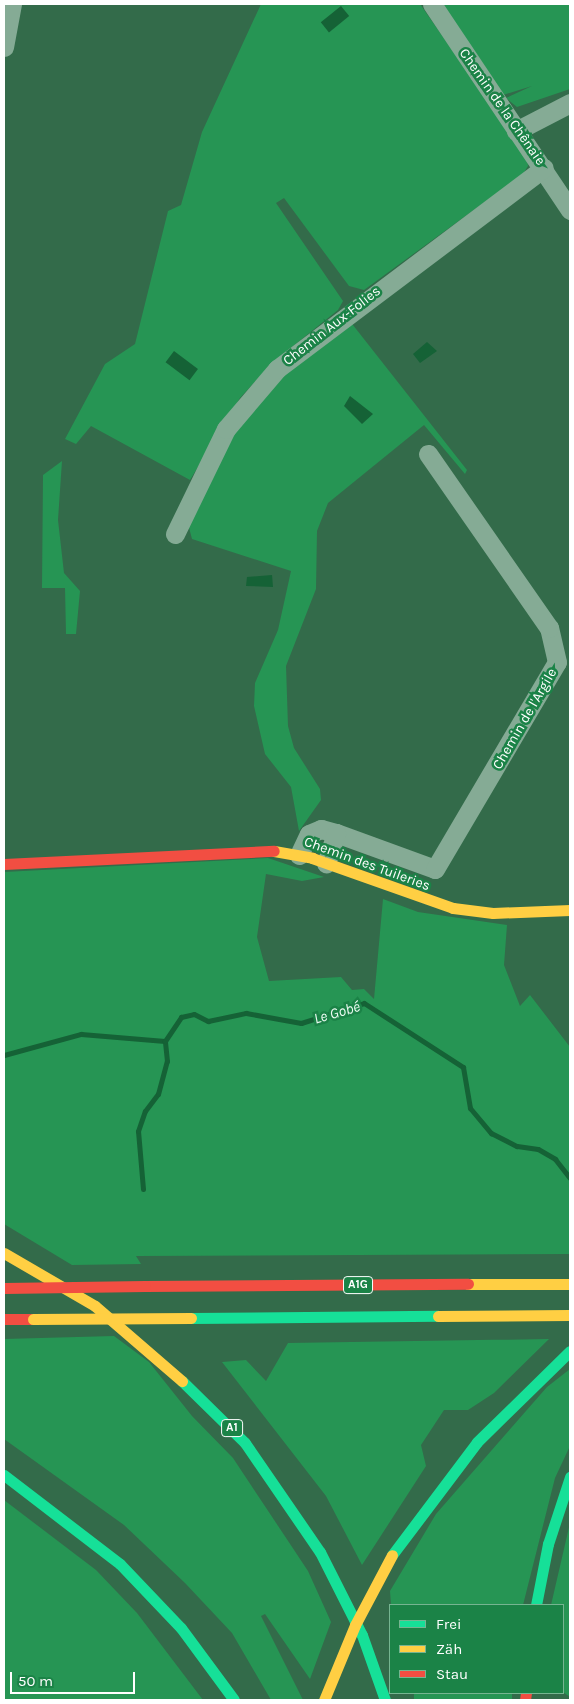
<!DOCTYPE html>
<meta charset="utf-8">
<style>
body{margin:0}
#map{position:relative;width:574px;height:1704px;overflow:hidden;background:#336b4a;font-family:Karla,sans-serif}
div>[style]{position:absolute}
[style*='--x']{left:calc(var(--x)*1px);top:calc(var(--y)*1px);width:calc(var(--w)*1px);rotate:calc(var(--a)*1deg)}
.green>*{inset:0;background:#269554;transform-origin:0 0}
.water>*{inset:0;background:#156236;transform-origin:0 0}
.stream>*{height:5px;margin:-2.5px;padding:0 2.5px;transform-origin:2.5px;border-radius:2.5px;background:#156236}
.street>*{height:19px;margin:-9.5px;padding:0 9.5px;transform-origin:9.5px;border-radius:9.5px;background:#85ab95}
.fast>*{height:11px;margin:-5.5px;padding:0 5.5px;transform-origin:5.5px;border-radius:5.5px;background:#16e098}
.slow>*{height:11px;margin:-5.5px;padding:0 5.5px;transform-origin:5.5px;border-radius:5.5px;background:#ffcf43}
.jam>*{height:11px;margin:-5.5px;padding:0 5.5px;transform-origin:5.5px;border-radius:5.5px;background:#f24e42}
.slow-bridge>*{height:11px;margin:-5.5px;padding:0 5.5px;transform-origin:5.5px;border-radius:5.5px;background:#ffcf43}
.jam-bridge>*{height:11px;margin:-5.5px;padding:0 5.5px;transform-origin:5.5px;border-radius:5.5px;background:#f24e42}
span{translate:-50% -50%;white-space:nowrap;text-align:center;line-height:1.15;-webkit-text-stroke:5px #1b8347;paint-order:stroke}
.shield-label span{padding:1px 4px;background:#1b8347;border:1px solid;border-radius:4px;-webkit-text-stroke-width:0}
.shield-label{font-size:12px;color:#fff;font-weight:700}
.street-label{font-size:14px;color:#fff}
.water-label{font-size:15px;color:#eefcf4;font-style:italic}
.frame{position:absolute;inset:0;border:5px solid #fff;pointer-events:none}
.legend{position:absolute;left:389px;top:1604px;width:175px;height:90px;box-sizing:border-box;background:#1b8347;border:1px solid #76b591;margin:0;padding:6px 9px;list-style:none;font-size:15px;color:#fff}
.legend li{display:flex;align-items:center;gap:10px;height:25px}
.legend b{width:25px;border:1px solid #76b591}
.scale{position:absolute;left:10px;top:1672px;width:125px;height:22px;box-sizing:border-box;border:2px solid #fff;border-top:0;padding-left:6px;font-size:15px;line-height:18px;white-space:nowrap;color:#fff;-webkit-text-stroke:4px #1b8347;paint-order:stroke}
</style>
<div id="map">
<div class="green">
<i style="clip-path:polygon(261px 4px,420px 4px,527px 157px,528px 166px,523px 174px,364px 290px,349px 286px,284px 198px,276px 203px,343px 301px,338px 310px,272px 363px,240px 398px,190px 480px,91px 426px,76px 444px,65px 439px,105px 364px,135px 344px,168px 211px,181px 205px,202px 132px)"></i>
<i style="clip-path:polygon(441px 4px,570px 4px,570px 89px,517px 107px,506px 98px,532px 86px,503px 95px)"></i>
<i style="clip-path:polygon(349px 320px,467px 470px,465px 474px,424px 425px,328px 503px,317px 531px,316px 589px,286px 666px,288px 726px,294px 748px,320px 789px,321px 800px,299px 831px,291px 787px,265px 754px,254px 706px,255px 683px,278px 630px,291px 571px,192px 539px,187px 520px,239px 425px,282px 375px)"></i>
<i style="clip-path:polygon(62px 461px,58px 520px,64px 573px,80px 591px,76px 634px,66px 634px,65px 588px,42px 588px,43px 475px)"></i>
<i style="clip-path:polygon(268px 858px,324px 877px,302px 881px,266px 874px,257px 937px,269px 981px,341px 977px,352px 990px,364px 989px,374px 999px,383px 899px,418px 912px,507px 925px,504px 965px,520px 1006px,530px 995px,570px 1047px,570px 1254px,136px 1256px,141px 1264px,72px 1265px,4px 1224px,4px 872px)"></i>
<i style="clip-path:polygon(114px 1336px,149px 1362px,192px 1416px,233px 1458px,308px 1571px,331px 1622px,310px 1679px,265px 1614px,261px 1616px,303px 1700px,271px 1700px,232px 1633px,185px 1583px,124px 1525px,4px 1439px,4px 1339px)"></i>
<i style="clip-path:polygon(549px 1339px,494px 1393px,468px 1410px,444px 1410px,421px 1445px,426px 1466px,362px 1565px,326px 1496px,222px 1362px,246px 1360px,266px 1381px,288px 1343px)"></i>
<i style="clip-path:polygon(570px 1369px,570px 1446px,555px 1478px,523px 1605px,391px 1605px,390px 1591px,436px 1514px,547px 1387px)"></i>
<i style="clip-path:polygon(4px 1500px,96px 1570px,137px 1613px,203px 1700px,4px 1700px)"></i>
<i style="clip-path:polygon(570px 1523px,570px 1697px,563px 1692px,563px 1605px,551px 1605px)"></i>
<i style="left:414px;top:1693px;width:98px;height:7px"></i>
</div>
<div class="water">
<i style="left:341px;top:6px;width:13px;height:26px;rotate:51deg"></i>
<i style="clip-path:polygon(427px 342px,437px 351px,420px 363px,413px 354px)"></i>
<i style="left:174px;top:351px;width:30px;height:14px;rotate:37deg"></i>
<i style="clip-path:polygon(350px 396px,373px 414px,362px 424px,344px 406px)"></i>
<i style="clip-path:polygon(272px 575px,273px 587px,246px 586px,247px 577px)"></i>
</div>
<div class="stream">
<i style="--x:4;--y:1055;--w:80;--a:-15.3"></i>
<i style="--x:81;--y:1034;--w:84;--a:4.8"></i>
<i style="--x:143;--y:1189;--w:58;--a:-94.9"></i>
<i style="--x:138;--y:1131;--w:21;--a:-71"></i>
<i style="--x:145;--y:1111;--w:21;--a:-53"></i>
<i style="--x:158;--y:1094;--w:34;--a:-75"></i>
<i style="--x:167;--y:1061;--w:20;--a:-96"></i>
<i style="--x:165;--y:1041;--w:29;--a:-56"></i>
<i style="--x:181;--y:1017;--w:13;--a:-13"></i>
<i style="--x:194;--y:1014;--w:16;--a:27"></i>
<i style="--x:208;--y:1021;--w:39;--a:-12"></i>
<i style="--x:246;--y:1013;--w:56;--a:10.3"></i>
<i style="--x:301;--y:1023;--w:66;--a:-17.6"></i>
<i style="--x:364;--y:1003;--w:118;--a:32.9"></i>
<i style="--x:463;--y:1067;--w:42;--a:80.3"></i>
<i style="--x:470;--y:1108;--w:33;--a:50"></i>
<i style="--x:491;--y:1133;--w:29;--a:27"></i>
<i style="--x:517;--y:1146;--w:21;--a:8"></i>
<i style="--x:538;--y:1149;--w:20;--a:30"></i>
<i style="--x:555;--y:1159;--w:24;--a:52"></i>
</div>
<div class="street">
<i style="--x:432;--y:4;--w:248;--a:56.2"></i>
<i style="--x:4;--y:47;--w:44;--a:-79.5"></i>
<i style="--x:516;--y:131;--w:61;--a:-27.4"></i>
<i style="--x:175;--y:534;--w:117;--a:-64.1"></i>
<i style="--x:226;--y:429;--w:79;--a:-49.6"></i>
<i style="--x:277;--y:369;--w:334;--a:-37"></i>
<i style="--x:336;--y:833;--w:105;--a:20"></i>
<i style="--x:435;--y:869;--w:240;--a:-59.5"></i>
<i style="--x:557;--y:662;--w:35;--a:-103"></i>
<i style="--x:549;--y:628;--w:212;--a:-124.8"></i>
<i style="--x:299;--y:855;--w:23;--a:-65"></i>
<i style="--x:309;--y:834;--w:13;--a:-23"></i>
<i style="--x:321;--y:829;--w:16;--a:15"></i>
<i style="--x:336;--y:833;--w:32;--a:108"></i>
</div>
<div class="fast">
<i style="--x:191;--y:1318;--w:247;--a:-0.5"></i>
<i style="--x:182;--y:1381;--w:88;--a:44.5"></i>
<i style="--x:245;--y:1443;--w:132;--a:55.5"></i>
<i style="--x:320;--y:1552;--w:93;--a:63.2"></i>
<i style="--x:362;--y:1635;--w:69;--a:70.5"></i>
<i style="--x:4;--y:1475;--w:146;--a:37.5"></i>
<i style="--x:120;--y:1564;--w:88;--a:46.4"></i>
<i style="--x:181;--y:1628;--w:89;--a:53.6"></i>
<i style="--x:392;--y:1555;--w:141;--a:-53"></i>
<i style="--x:477;--y:1442;--w:130;--a:-44.4"></i>
<i style="--x:536;--y:1605;--w:62;--a:-78.9"></i>
<i style="--x:548;--y:1544;--w:71;--a:-71.8"></i>
</div>
<div class="slow">
<i style="--x:274;--y:851;--w:39;--a:10"></i>
<i style="--x:312;--y:858;--w:150;--a:19.5"></i>
<i style="--x:453;--y:908;--w:40;--a:7.1"></i>
<i style="--x:493;--y:913;--w:77;--a:-2.2"></i>
<i style="--x:4;--y:1253;--w:105;--a:30.2"></i>
<i style="--x:95;--y:1306;--w:115;--a:40.8"></i>
<i style="--x:468;--y:1284;--w:102;--a:0"></i>
<i style="--x:438;--y:1316;--w:132;--a:-0.4"></i>
</div>
<div class="jam">
<i style="--x:4;--y:864;--w:270;--a:-2.8"></i>
<i style="--x:145;--y:1286;--w:323;--a:-0.4"></i>
<i style="--x:4;--y:1319;--w:29;--a:0"></i>
<i style="--x:525;--y:1700;--w:7;--a:-82"></i>
</div>
<div class="slow-bridge">
<i style="--x:33;--y:1319;--w:158;--a:-0.4"></i>
<i style="--x:324;--y:1700;--w:81;--a:-67.5"></i>
<i style="--x:355;--y:1625;--w:79;--a:-62.1"></i>
</div>
<div class="jam-bridge">
<i style="--x:4;--y:1288;--w:141;--a:-0.8"></i>
</div>
<div class="shield-label">
<span style="left:358px;top:1285px">A1G</span>
<span style="left:232px;top:1428px">A1</span>
</div>
<div class="street-label">
<span style="left:502px;top:107px;rotate:55deg">Chemin de la Chênaie</span>
<span style="left:332px;top:326px;rotate:-38deg">Chemin Aux-Folies</span>
<span style="left:525px;top:719px;rotate:-60deg">Chemin de l'Argile</span>
<span style="left:367px;top:864px;rotate:20deg">Chemin des Tuileries</span>
</div>
<div class="water-label">
<span style="left:337px;top:1013px;rotate:-16deg">Le Gobé</span>
</div>
<div class="frame"></div>
<ul class="legend">
<li><b style="height:6px;background:#16e098"></b>Frei</li>
<li><b style="height:6px;background:#ffcf43"></b>Zäh</li>
<li><b style="height:6px;background:#f24e42"></b>Stau</li>
</ul>
<div class="scale">50 m</div>
</div>
